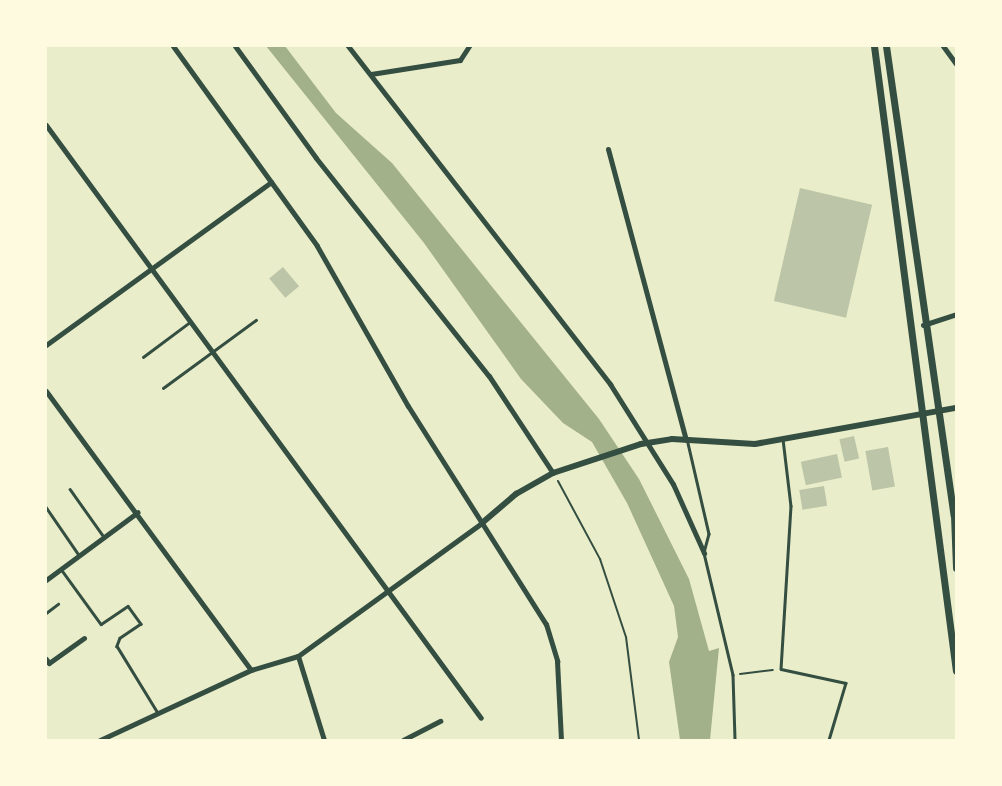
<!DOCTYPE html>
<style>
body{margin:0}
#map{position:relative;width:1002px;height:786px;overflow:hidden;background:#e9edc9;font-family:Georgia,serif}
div>[style]{position:absolute}
[style*='--x']{left:calc(var(--x)*1px);top:calc(var(--y)*1px);width:calc(var(--w)*1px);rotate:calc(var(--a)*1deg)}
.water>*{inset:0;background:#a3b18a}
.building>*{inset:0;background:#bcc5a7;transform-origin:0 0}
.path>*{height:2px;margin:-1px;padding:0 1px;transform-origin:1px;border-radius:1px;background:#344e41}
.service>*{height:2.5px;margin:-1.25px;padding:0 1.25px;transform-origin:1.25px;border-radius:1.25px;background:#344e41}
.minor>*{height:5px;margin:-2.5px;padding:0 2.5px;transform-origin:2.5px;border-radius:2.5px;background:#344e41}
.tertiary>*{height:6px;margin:-3px;padding:0 3px;transform-origin:3px;border-radius:3px;background:#344e41}
.secondary>*{height:7px;margin:-3.5px;padding:0 3.5px;transform-origin:3.5px;border-radius:3.5px;background:#344e41}
span{translate:-50% -50%;white-space:nowrap;text-align:center;line-height:1.15;-webkit-text-stroke:7px #fefae0;paint-order:stroke}
.frame{position:absolute;inset:0;border:47px solid #fefae0;pointer-events:none}
</style>
<div id="map">
<div class="water">
<i style="clip-path:polygon(266px 46px,285px 46px,336px 113px,392px 163px,599px 419px,639px 479px,689px 579px,709px 651px,719px 648px,710px 740px,680px 740px,669px 662px,678px 637px,674px 606px,627px 503px,592px 442px,563px 423px,521px 379px,424px 243px)"></i>
</div>
<div class="building">
<i style="left:800px;top:188px;width:74px;height:116px;rotate:13deg"></i>
<i style="left:283px;top:267px;width:25px;height:18px;rotate:50deg"></i>
<i style="left:854px;top:436px;width:23px;height:15px;rotate:77deg"></i>
<i style="left:888px;top:447px;width:40px;height:23px;rotate:80deg"></i>
<i style="left:837px;top:454px;width:24px;height:37px;rotate:78deg"></i>
<i style="left:824px;top:486px;width:20px;height:25px;rotate:81deg"></i>
</div>
<div class="path">
<i style="--x:558;--y:481;--w:89;--a:61.7"></i>
<i style="--x:600;--y:559;--w:82;--a:71.6"></i>
<i style="--x:626;--y:637;--w:104;--a:82.8"></i>
<i style="--x:740;--y:674;--w:33;--a:-7"></i>
</div>
<div class="service">
<i style="--x:143;--y:357;--w:59;--a:-36.7"></i>
<i style="--x:163;--y:388;--w:115;--a:-36.2"></i>
<i style="--x:783;--y:439;--w:67;--a:83.2"></i>
<i style="--x:791;--y:506;--w:163;--a:93.5"></i>
<i style="--x:781;--y:669;--w:66;--a:12.2"></i>
<i style="--x:846;--y:683;--w:59;--a:106.6"></i>
<i style="--x:688;--y:443;--w:93;--a:77"></i>
<i style="--x:709;--y:534;--w:20;--a:105"></i>
<i style="--x:704;--y:553;--w:125;--a:76.6"></i>
<i style="--x:733;--y:675;--w:65;--a:88.2"></i>
<i style="--x:70;--y:489;--w:59;--a:54.7"></i>
<i style="--x:46;--y:507;--w:58;--a:55.5"></i>
<i style="--x:61;--y:569;--w:68;--a:54"></i>
<i style="--x:101;--y:624;--w:32;--a:-34"></i>
<i style="--x:128;--y:606;--w:22;--a:54"></i>
<i style="--x:141;--y:624;--w:25;--a:146"></i>
<i style="--x:120;--y:638;--w:9;--a:111"></i>
<i style="--x:117;--y:646;--w:79;--a:58.5"></i>
<i style="--x:46;--y:613;--w:15;--a:-37"></i>
</div>
<div class="minor">
<i style="--x:173;--y:46;--w:246;--a:54.2"></i>
<i style="--x:317;--y:246;--w:184;--a:60.4"></i>
<i style="--x:408;--y:406;--w:258;--a:57.7"></i>
<i style="--x:546;--y:624;--w:39;--a:73"></i>
<i style="--x:557;--y:661;--w:79;--a:87.1"></i>
<i style="--x:235;--y:46;--w:138;--a:54.1"></i>
<i style="--x:316;--y:158;--w:278;--a:51.6"></i>
<i style="--x:489;--y:376;--w:116;--a:56.6"></i>
<i style="--x:348;--y:46;--w:428;--a:52.2"></i>
<i style="--x:610;--y:384;--w:118;--a:57.8"></i>
<i style="--x:673;--y:484;--w:76;--a:65.8"></i>
<i style="--x:943;--y:46;--w:22;--a:54"></i>
<i style="--x:371;--y:74;--w:90;--a:-8.9"></i>
<i style="--x:460;--y:60;--w:17;--a:-57"></i>
<i style="--x:46;--y:125;--w:735;--a:53.74"></i>
<i style="--x:608;--y:149;--w:301;--a:75"></i>
<i style="--x:923;--y:325;--w:35;--a:-18"></i>
<i style="--x:46;--y:345;--w:278;--a:-35.9"></i>
<i style="--x:46;--y:391;--w:346;--a:53.7"></i>
<i style="--x:46;--y:580;--w:114;--a:-36.5"></i>
<i style="--x:298;--y:656;--w:88;--a:72.8"></i>
<i style="--x:46;--y:659;--w:5;--a:53"></i>
<i style="--x:49;--y:663;--w:43;--a:-35.5"></i>
<i style="--x:100;--y:740;--w:166;--a:-24.9"></i>
<i style="--x:251;--y:670;--w:49;--a:-16.6"></i>
<i style="--x:298;--y:656;--w:227;--a:-35.9"></i>
<i style="--x:403;--y:740;--w:42;--a:-27.2"></i>
</div>
<div class="tertiary">
<i style="--x:482;--y:523;--w:45;--a:-40.5"></i>
<i style="--x:516;--y:494;--w:43;--a:-29.6"></i>
<i style="--x:553;--y:473;--w:93;--a:-18.2"></i>
<i style="--x:641;--y:444;--w:31;--a:-9"></i>
<i style="--x:672;--y:439;--w:83;--a:3.4"></i>
<i style="--x:755;--y:444;--w:204;--a:-10.2"></i>
</div>
<div class="secondary">
<i style="--x:874;--y:46;--w:630;--a:82.53"></i>
<i style="--x:886;--y:46;--w:474;--a:81.8"></i>
<i style="--x:954;--y:515;--w:53;--a:87.8"></i>
</div>
<div class="frame"></div>
</div>
